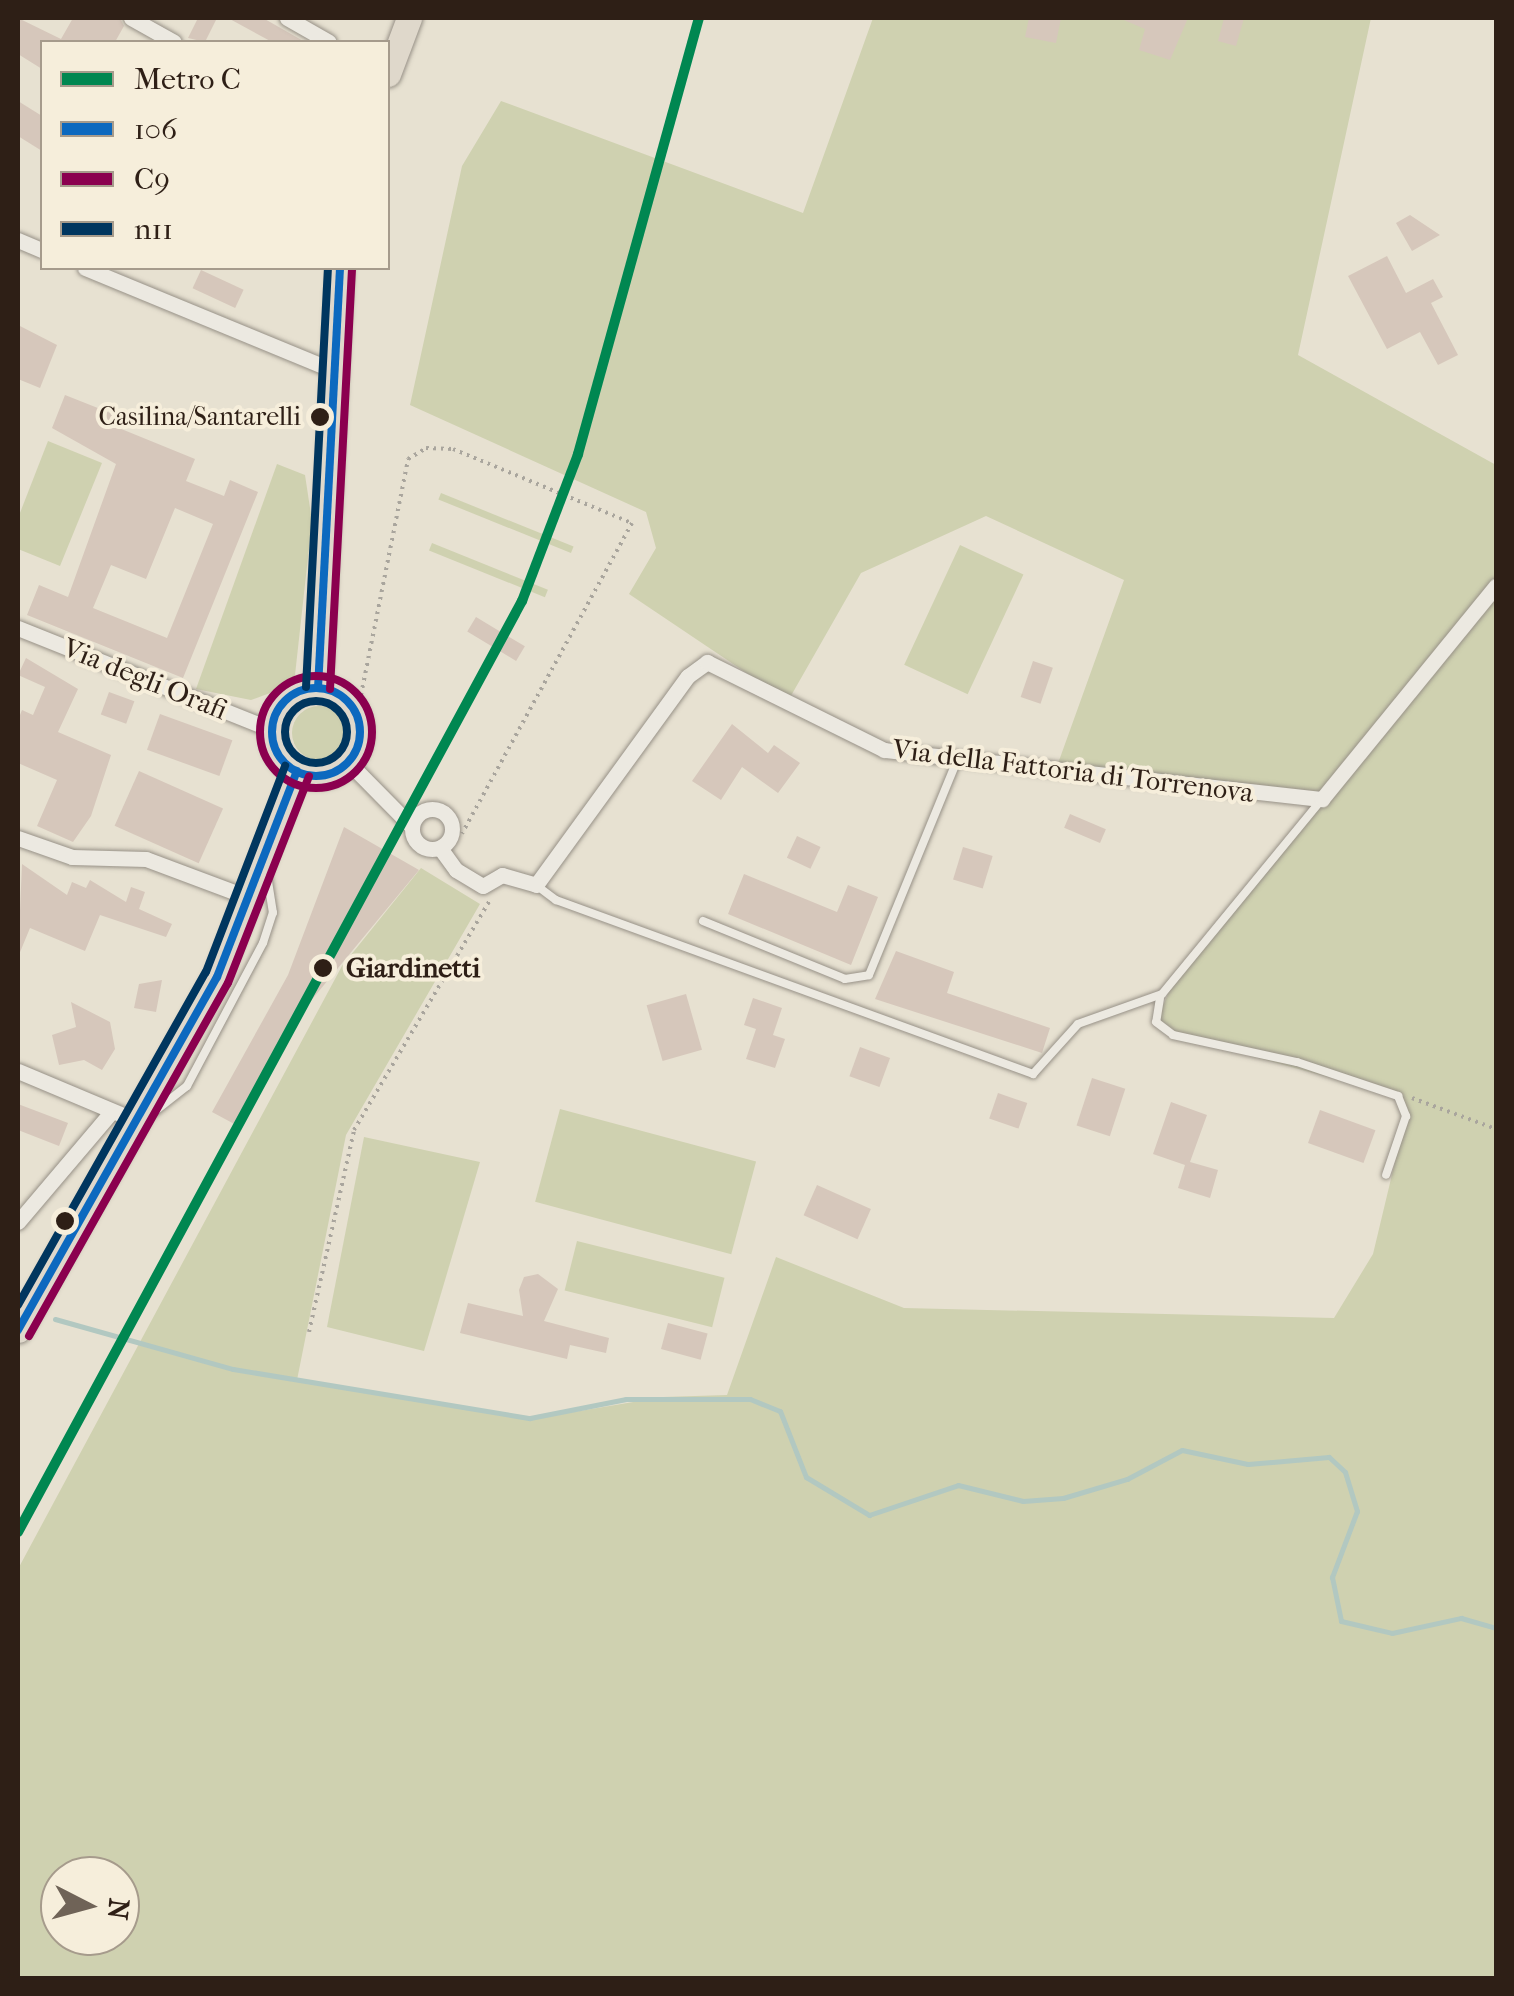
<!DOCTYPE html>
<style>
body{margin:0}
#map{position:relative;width:1514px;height:1996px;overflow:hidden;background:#e7e1d1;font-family:"IM FELL French Canon",serif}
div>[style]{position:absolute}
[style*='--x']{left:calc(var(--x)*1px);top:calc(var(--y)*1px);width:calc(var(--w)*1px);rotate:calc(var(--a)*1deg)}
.green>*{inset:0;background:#cfd1b0;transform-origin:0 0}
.round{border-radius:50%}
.stream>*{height:5px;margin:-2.5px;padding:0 2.5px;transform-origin:2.5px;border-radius:2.5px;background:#b2c8c1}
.building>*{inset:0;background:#d6c7bb;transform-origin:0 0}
.path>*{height:4px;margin-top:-2px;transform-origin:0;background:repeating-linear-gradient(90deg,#a9a59d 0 2.5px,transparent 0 7.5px)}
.roads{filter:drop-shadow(0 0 2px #979187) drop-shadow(0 0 2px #979187)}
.service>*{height:8px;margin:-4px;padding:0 4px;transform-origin:4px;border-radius:4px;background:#ece9e1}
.minor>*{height:15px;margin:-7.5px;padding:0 7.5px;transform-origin:7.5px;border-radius:7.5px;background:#ece9e1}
.minor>.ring{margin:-7.5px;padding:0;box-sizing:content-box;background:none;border:15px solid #ece9e1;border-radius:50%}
.primary>*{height:25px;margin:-12.5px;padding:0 12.5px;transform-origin:12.5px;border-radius:12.5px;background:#dfd8cb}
.primary>.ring{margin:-12.5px;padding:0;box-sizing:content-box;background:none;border:25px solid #dfd8cb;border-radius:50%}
.bus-1>*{height:8px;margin:-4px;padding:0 4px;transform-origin:4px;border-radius:4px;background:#0c69bf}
.bus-1>.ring{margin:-4px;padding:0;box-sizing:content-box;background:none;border:8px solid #0c69bf;border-radius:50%}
.bus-2>*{height:8px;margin:-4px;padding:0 4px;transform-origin:4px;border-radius:4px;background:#8b004f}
.bus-2>.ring{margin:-4px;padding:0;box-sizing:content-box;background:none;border:8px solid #8b004f;border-radius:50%}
.bus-3>*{height:8px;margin:-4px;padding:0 4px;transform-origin:4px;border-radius:4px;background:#00365f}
.bus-3>.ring{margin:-4px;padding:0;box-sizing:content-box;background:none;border:8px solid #00365f;border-radius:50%}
.metro-1>*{height:10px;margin:-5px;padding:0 5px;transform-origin:5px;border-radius:5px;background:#008751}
.dots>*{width:28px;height:28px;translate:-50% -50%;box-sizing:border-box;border:5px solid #f6eedb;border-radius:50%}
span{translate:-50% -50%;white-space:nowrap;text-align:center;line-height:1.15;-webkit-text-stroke:8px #f6eedb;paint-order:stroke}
.bus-label{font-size:26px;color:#2e1f16}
.right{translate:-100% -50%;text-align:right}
.street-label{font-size:28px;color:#2e1f16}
.stop-label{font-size:28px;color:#2e1f16;font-weight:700}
.left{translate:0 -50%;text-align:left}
.frame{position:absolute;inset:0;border:20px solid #2e1f16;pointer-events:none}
.legend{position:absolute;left:40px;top:40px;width:350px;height:230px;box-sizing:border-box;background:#f6eedb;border:2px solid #a69b8c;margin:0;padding:12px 18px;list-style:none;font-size:30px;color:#2e1f16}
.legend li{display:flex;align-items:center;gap:20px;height:50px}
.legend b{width:50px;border:2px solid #a69b8c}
.north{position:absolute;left:40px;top:1856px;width:100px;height:100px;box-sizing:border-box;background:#f6eedb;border:2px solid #a69b8c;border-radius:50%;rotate:96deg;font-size:28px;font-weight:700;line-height:40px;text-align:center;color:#2e1f16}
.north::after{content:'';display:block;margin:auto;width:35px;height:45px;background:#6f6357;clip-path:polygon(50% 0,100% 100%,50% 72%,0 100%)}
</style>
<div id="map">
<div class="green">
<i style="clip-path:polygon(evenodd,873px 18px,1371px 18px,1298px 355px,1496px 465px,1496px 1978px,18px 1978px,18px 1569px,342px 966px,421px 868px,480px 904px,346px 1135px,297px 1380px,538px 1418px,663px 1397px,727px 1395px,776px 1257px,904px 1308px,1334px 1318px,1373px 1254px,1406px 1116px,1398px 1096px,1173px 1035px,1156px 1022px,1174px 980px,1321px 800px,1056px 769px,1124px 580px,986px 516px,861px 573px,788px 701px,629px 594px,656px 548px,646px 512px,410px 405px,462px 166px,501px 101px,803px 213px,873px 18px,60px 1876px,120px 1876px,120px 1936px,60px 1936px,60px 1876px)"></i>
<i style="clip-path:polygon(48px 441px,102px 463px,60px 566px,18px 549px,18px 518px)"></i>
<i style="clip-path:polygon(277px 464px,305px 475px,312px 521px,294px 684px,251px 700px,196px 689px)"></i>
<i style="left:441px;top:493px;width:143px;height:7px;rotate:22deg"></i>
<i style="left:432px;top:543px;width:125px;height:8px;rotate:22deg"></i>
<i style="left:960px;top:545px;width:70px;height:132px;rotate:25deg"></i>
<i class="round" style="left:292px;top:706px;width:54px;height:54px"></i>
<i style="left:560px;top:1109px;width:203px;height:96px;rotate:15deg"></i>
<i style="clip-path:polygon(364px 1137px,480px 1162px,424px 1351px,327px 1327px)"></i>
<i style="left:577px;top:1241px;width:152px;height:51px;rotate:14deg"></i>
</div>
<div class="stream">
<i style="--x:55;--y:1319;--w:185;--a:15.7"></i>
<i style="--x:233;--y:1369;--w:301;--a:9.4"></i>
<i style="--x:530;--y:1418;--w:98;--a:-11.2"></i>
<i style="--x:626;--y:1399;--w:124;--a:0"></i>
<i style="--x:750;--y:1399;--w:32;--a:22"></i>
<i style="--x:780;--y:1411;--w:71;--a:68.5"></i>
<i style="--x:806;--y:1477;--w:74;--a:31.1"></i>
<i style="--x:869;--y:1515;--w:94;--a:-18.6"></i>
<i style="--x:958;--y:1485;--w:67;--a:13.8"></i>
<i style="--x:1023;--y:1501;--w:40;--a:-4.3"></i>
<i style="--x:1063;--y:1498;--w:67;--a:-16.5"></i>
<i style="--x:1127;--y:1479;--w:62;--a:-27.8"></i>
<i style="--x:1182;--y:1450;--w:67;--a:12"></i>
<i style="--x:1248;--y:1464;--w:81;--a:-4.9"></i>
<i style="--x:1329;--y:1457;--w:22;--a:43"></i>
<i style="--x:1345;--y:1472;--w:41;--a:72.9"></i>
<i style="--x:1357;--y:1511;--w:71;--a:110.7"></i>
<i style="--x:1332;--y:1577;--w:45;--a:78.4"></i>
<i style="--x:1341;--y:1621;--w:52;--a:13.2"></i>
<i style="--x:1392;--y:1633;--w:71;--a:-12.3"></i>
<i style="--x:1461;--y:1618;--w:36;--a:16"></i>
</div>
<div class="building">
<i style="clip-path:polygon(18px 18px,61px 39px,73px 18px,120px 18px,124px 26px,115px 42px,42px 42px,42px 69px,18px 54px)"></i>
<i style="clip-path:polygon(198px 18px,217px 18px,205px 42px,188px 38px)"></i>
<i style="clip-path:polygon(228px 18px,263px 18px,305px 42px,272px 42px)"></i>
<i style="clip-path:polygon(1029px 18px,1061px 18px,1056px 43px,1025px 37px)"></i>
<i style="clip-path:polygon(1119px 18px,1188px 18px,1170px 60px,1139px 50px,1145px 29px)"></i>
<i style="clip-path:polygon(1224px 18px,1244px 18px,1236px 46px,1218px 41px)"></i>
<i style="clip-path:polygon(18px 101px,42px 116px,42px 151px,18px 136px)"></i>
<i style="clip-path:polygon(1410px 215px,1440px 235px,1412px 251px,1396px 223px)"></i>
<i style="clip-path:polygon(1387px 256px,1406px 293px,1433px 279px,1443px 297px,1431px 303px,1458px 355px,1438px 365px,1420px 332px,1387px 349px,1348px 276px)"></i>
<i style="left:201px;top:270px;width:47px;height:20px;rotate:25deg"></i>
<i style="clip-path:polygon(18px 325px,57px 345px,40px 388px,18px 379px)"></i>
<i style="clip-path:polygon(evenodd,65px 395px,118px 416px,114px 426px,195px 459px,186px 481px,224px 496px,230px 480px,258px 492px,183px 678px,27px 615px,39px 585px,68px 597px,116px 464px,52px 428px,65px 395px,175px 508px,213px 524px,167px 638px,93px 608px,111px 565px,146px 579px,175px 508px)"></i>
<i style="left:476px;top:617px;width:57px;height:17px;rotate:31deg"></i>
<i style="clip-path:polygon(26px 658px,78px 689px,58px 732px,111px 755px,91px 816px,73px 842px,37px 826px,57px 780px,18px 763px,18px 720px,22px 710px,33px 715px,45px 687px,18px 675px)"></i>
<i style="left:1033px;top:661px;width:21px;height:38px;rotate:19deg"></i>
<i style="left:109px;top:692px;width:27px;height:24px;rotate:20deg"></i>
<i style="left:160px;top:714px;width:77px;height:38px;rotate:20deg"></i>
<i style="clip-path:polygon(732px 724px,768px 753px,774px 745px,800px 763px,778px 793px,742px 767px,721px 800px,692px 781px)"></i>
<i style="left:139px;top:771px;width:92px;height:60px;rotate:24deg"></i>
<i style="left:1070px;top:814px;width:39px;height:15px;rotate:23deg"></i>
<i style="clip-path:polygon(344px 827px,419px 870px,300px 1014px,238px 1126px,212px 1112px,288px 975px)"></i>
<i style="left:797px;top:836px;width:26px;height:24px;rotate:25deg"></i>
<i style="left:963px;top:847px;width:31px;height:34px;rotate:17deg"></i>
<i style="clip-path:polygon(22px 864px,67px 895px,72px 882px,86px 888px,90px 880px,126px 902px,131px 887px,145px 892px,139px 909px,172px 924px,166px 937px,100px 915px,85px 951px,30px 928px,18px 957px)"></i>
<i style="clip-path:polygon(744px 874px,837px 912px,848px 885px,878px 897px,851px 965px,728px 914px)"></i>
<i style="clip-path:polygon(896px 951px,954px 972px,947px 993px,1050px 1028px,1042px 1053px,875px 999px)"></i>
<i style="clip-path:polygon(162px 980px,156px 1012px,134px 1008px,139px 984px)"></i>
<i style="left:686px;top:994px;width:58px;height:41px;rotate:74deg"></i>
<i style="clip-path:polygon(753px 998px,782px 1008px,773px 1035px,785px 1039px,775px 1068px,746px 1059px,756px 1029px,744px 1025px)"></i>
<i style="clip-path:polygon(71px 1002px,110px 1022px,115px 1049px,102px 1070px,84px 1060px,59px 1065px,52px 1035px,76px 1027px)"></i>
<i style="left:860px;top:1047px;width:32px;height:31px;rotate:20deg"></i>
<i style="left:1092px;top:1078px;width:35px;height:50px;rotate:18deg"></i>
<i style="left:998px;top:1093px;width:31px;height:27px;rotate:19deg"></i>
<i style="clip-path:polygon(1171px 1102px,1207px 1115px,1190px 1162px,1218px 1170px,1210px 1198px,1178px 1188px,1185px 1165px,1153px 1154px)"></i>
<i style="clip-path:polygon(18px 1104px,68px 1123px,59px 1146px,18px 1130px)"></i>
<i style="left:1320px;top:1110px;width:59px;height:35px;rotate:20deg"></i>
<i style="left:817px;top:1185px;width:59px;height:33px;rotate:24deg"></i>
<i style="clip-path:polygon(538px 1274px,558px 1289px,544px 1321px,609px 1338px,606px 1353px,570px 1345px,567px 1359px,460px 1333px,468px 1303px,523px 1316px,519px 1290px,524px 1277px)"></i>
<i style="left:668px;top:1323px;width:41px;height:27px;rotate:15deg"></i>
</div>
<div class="path">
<i style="--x:361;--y:695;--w:241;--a:-78.7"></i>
<i style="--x:408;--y:459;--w:21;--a:-31"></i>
<i style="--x:426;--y:448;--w:27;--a:2"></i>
<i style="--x:453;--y:449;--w:194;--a:22.5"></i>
<i style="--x:632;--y:523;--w:354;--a:118.7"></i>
<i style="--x:1412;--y:1098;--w:90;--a:20.3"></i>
<i style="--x:309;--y:1332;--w:207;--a:-77.4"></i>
<i style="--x:354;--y:1130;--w:269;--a:-59.4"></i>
</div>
<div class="roads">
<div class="service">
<i style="--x:536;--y:885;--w:25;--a:37"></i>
<i style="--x:556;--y:900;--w:508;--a:20.04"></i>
<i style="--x:1033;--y:1074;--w:67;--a:-48"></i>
<i style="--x:1078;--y:1024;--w:89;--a:-19.7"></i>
<i style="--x:1162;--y:994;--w:252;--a:-50.6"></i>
<i style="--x:703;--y:921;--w:153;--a:22.2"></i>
<i style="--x:845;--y:979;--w:24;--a:-9"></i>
<i style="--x:869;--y:975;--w:235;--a:-67.7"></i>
<i style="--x:1160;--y:998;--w:24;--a:99"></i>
<i style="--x:1156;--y:1022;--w:21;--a:37"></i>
<i style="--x:1173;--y:1035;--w:127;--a:12.3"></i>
<i style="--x:1297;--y:1062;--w:107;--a:18.6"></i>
<i style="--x:1398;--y:1096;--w:22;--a:68"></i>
<i style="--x:1406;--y:1116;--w:62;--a:108.7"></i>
<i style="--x:150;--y:1115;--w:47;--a:-38.1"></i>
<i style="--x:187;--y:1086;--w:162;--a:-62"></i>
<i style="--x:263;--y:943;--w:32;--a:-72"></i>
<i style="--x:273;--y:913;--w:39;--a:-99"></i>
</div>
<div class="minor">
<i style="--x:131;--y:18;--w:49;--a:29.2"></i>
<i style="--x:287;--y:18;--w:48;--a:29.7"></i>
<i style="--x:18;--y:240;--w:26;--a:23"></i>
<i style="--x:85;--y:268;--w:265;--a:22.4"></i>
<i style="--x:18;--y:628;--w:275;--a:21.8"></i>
<i style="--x:348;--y:762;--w:91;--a:45.4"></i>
<i class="ring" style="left:412px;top:809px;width:25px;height:25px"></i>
<i style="--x:18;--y:838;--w:57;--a:19.4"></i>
<i style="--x:72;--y:857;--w:74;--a:1.5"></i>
<i style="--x:146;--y:859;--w:114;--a:20.5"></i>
<i style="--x:440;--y:848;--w:27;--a:54"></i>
<i style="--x:456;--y:870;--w:31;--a:31"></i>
<i style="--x:483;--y:886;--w:22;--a:-30"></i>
<i style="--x:502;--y:875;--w:35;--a:16"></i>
<i style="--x:536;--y:885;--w:258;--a:-54"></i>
<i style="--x:688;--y:676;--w:24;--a:-36"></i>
<i style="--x:707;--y:662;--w:198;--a:26.4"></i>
<i style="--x:884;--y:750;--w:441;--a:6.4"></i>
<i style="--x:1322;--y:799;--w:275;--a:-50.8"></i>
<i style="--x:18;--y:1071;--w:129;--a:22.8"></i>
<i style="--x:18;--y:1222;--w:145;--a:-49.7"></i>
</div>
<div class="primary">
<i style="--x:388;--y:74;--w:60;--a:-69.4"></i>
<i style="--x:318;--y:688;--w:421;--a:-87"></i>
<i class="ring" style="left:272px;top:688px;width:63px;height:63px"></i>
<i style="--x:18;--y:1330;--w:405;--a:-60.6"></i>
<i style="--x:217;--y:977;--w:221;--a:-68.8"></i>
</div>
</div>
<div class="bus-1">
<i style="--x:318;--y:688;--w:421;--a:-87"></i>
<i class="ring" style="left:272px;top:688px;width:80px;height:80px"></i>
<i style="--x:18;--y:1330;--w:405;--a:-60.6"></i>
<i style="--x:217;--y:977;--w:221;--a:-68.8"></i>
</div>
<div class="bus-2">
<i class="ring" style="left:260px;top:676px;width:104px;height:104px"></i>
<i style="--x:330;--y:689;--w:421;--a:-87"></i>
<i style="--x:29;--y:1336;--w:405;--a:-60.6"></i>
<i style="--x:228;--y:983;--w:222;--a:-68.6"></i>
</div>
<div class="bus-3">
<i style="--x:306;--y:687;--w:420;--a:-87"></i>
<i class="ring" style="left:285px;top:701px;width:54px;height:54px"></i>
<i style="--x:18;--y:1305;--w:382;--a:-60.6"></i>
<i style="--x:206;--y:972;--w:221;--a:-69"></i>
</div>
<div class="metro-1">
<i style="--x:18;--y:1532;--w:1059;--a:-61.57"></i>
<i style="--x:522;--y:601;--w:157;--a:-69.1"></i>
<i style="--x:578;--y:454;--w:452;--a:-74.5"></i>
</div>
<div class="dots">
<i style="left:320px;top:417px;background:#2e1f16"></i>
<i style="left:323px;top:968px;background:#2e1f16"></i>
<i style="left:65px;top:1221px;background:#2e1f16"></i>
</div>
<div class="bus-label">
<span class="right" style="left:301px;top:417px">Casilina/Santarelli</span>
</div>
<div class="street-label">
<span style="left:145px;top:679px;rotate:22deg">Via degli Orafi</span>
<span style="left:1073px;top:771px;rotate:7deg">Via della Fattoria di Torrenova</span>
</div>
<div class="stop-label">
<span class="left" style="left:346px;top:968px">Giardinetti</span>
</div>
<div class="frame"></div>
<ul class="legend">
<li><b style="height:12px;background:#008751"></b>Metro C</li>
<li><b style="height:12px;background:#0c69bf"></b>106</li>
<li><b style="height:12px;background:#8b004f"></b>C9</li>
<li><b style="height:12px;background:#00365f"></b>n11</li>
</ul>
<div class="north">N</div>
</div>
